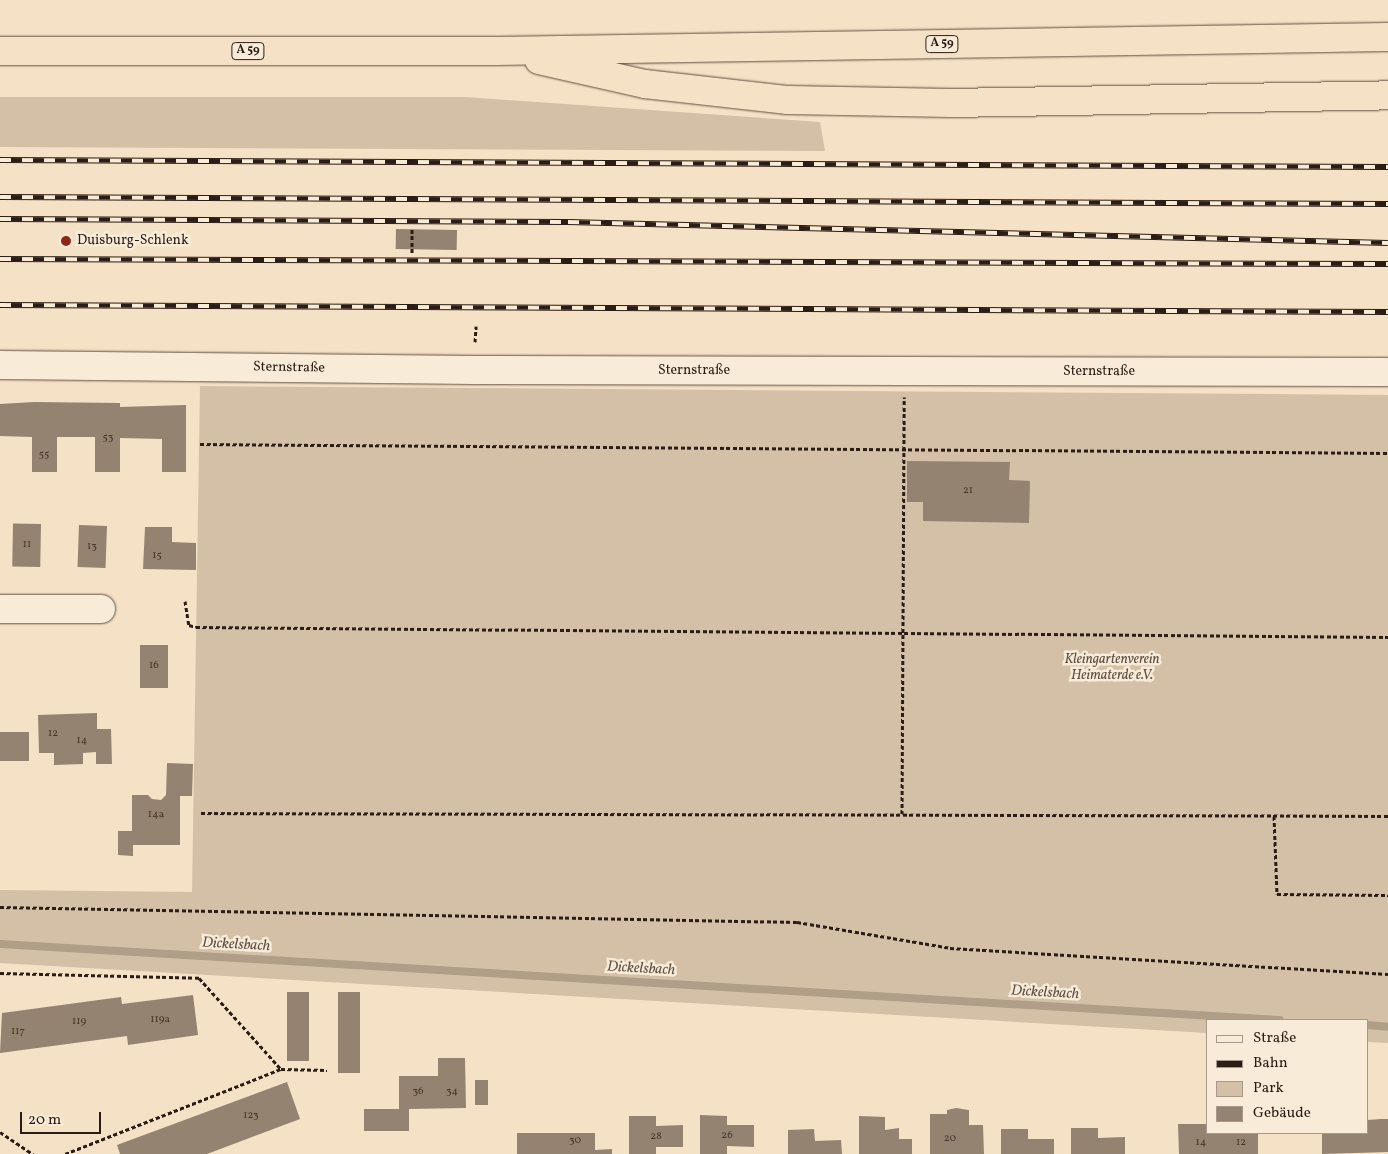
<!DOCTYPE html>
<meta charset="utf-8">
<style>
body{margin:0}
#map{position:relative;width:1388px;height:1154px;overflow:hidden;background:#f5e1c5;font-family:Vollkorn,serif}
div>[style]{position:absolute}
[style*='--x']{left:calc(var(--x)*1px);top:calc(var(--y)*1px);width:calc(var(--w)*1px);rotate:calc(var(--a)*1deg)}
.green>*{inset:0;background:#d3c0a7}
.stream>*{height:8px;margin:-4px;padding:0 4px;transform-origin:4px;border-radius:4px;background:#b09e89}
.building>*{inset:0;background:#948371;transform-origin:0 0}
.path>*{height:3px;margin-top:-1.5px;transform-origin:0;background:repeating-linear-gradient(90deg,#2b1d15 0 4px,transparent 0 6.5px)}
.roads{filter:drop-shadow(0 0 1px #5e4e41) drop-shadow(0 0 1px #5e4e41)}
.street>*{height:28px;margin:-14px;padding:0 14px;transform-origin:14px;border-radius:14px;background:#f8ecd9}
.highway>*{height:28px;margin:-14px;padding:0 14px;transform-origin:14px;border-radius:14px;background:#f5e1c5}
.rail>*{height:5.5px;margin-top:-2.75px;transform-origin:0;background:repeating-linear-gradient(90deg,#f8ecd9 0 11px,#2b1d15 0 22px);box-sizing:border-box;border-block:1px solid #2b1d15}
.dots>*{width:14px;height:14px;translate:-50% -50%;box-sizing:border-box;border:2px solid #f8ecd9;border-radius:50%}
span{translate:-50% -50%;white-space:nowrap;text-align:center;line-height:1.15;-webkit-text-stroke:5px #f8ecd9;paint-order:stroke}
.number-label{font-size:11px;color:#45362c}
.number-label span{-webkit-text-stroke-width:0}
.shield-label span{padding:1px 4px;background:#f8ecd9;border:1px solid;border-radius:4px;-webkit-text-stroke-width:0}
.shield-label{font-size:12px;color:#2b1d15;font-weight:700}
.poi-label{font-size:14px;color:#2b1d15}
.left{translate:0 -50%;text-align:left}
.street-label{font-size:14px;color:#2b1d15}
.park-label{font-size:14px;color:#5d4e41;font-style:italic}
.water-label{font-size:15px;color:#605143;font-style:italic}
.legend{position:absolute;left:1206px;top:1019px;width:162px;height:115px;box-sizing:border-box;background:#f8ecd9;border:1px solid #a6998b;margin:0;padding:6px 9px;list-style:none;font-size:15px;color:#2b1d15}
.legend li{display:flex;align-items:center;gap:10px;height:25px}
.legend b{width:25px;border:1px solid #a6998b}
.scale{position:absolute;left:20px;top:1112px;width:81px;height:22px;box-sizing:border-box;border:2px solid #2b1d15;border-top:0;padding-left:6px;font-size:15px;line-height:18px;white-space:nowrap;color:#2b1d15;-webkit-text-stroke:4px #f8ecd9;paint-order:stroke}
</style>
<div id="map">
<div class="green">
<i style="clip-path:polygon(0 97px,465px 97px,820px 122px,825px 151px,0 147px)"></i>
<i style="clip-path:polygon(200px 386px,1388px 395px,1388px 1043px,1367px 1042px,1367px 1020px,1207px 1020px,1207px 1033px,0 963px,0 890px,192px 892px)"></i>
</div>
<div class="stream">
<i style="--x:0;--y:944;--w:1282;--a:3.4"></i>
<i style="--x:1367;--y:1025;--w:21;--a:5"></i>
</div>
<div class="building">
<i style="left:396px;top:229px;width:61px;height:20px;rotate:1deg"></i>
<i style="clip-path:polygon(34px 402px,120px 403px,120px 407px,186px 405px,186px 472px,162px 472px,162px 439px,120px 438px,120px 472px,95px 472px,95px 437px,57px 437px,57px 472px,32px 472px,32px 437px,0 436px,0 404px)"></i>
<i style="clip-path:polygon(907px 461px,1010px 462px,1009px 480px,1030px 481px,1029px 523px,923px 521px,923px 502px,907px 502px)"></i>
<i style="left:41px;top:524px;width:43px;height:28px;rotate:91deg"></i>
<i style="left:79px;top:525px;width:28px;height:42px;rotate:2deg"></i>
<i style="clip-path:polygon(145px 527px,172px 527px,172px 542px,196px 543px,196px 570px,143px 569px)"></i>
<i style="left:140px;top:645px;width:28px;height:43px"></i>
<i style="clip-path:polygon(97px 713px,97px 729px,111px 729px,112px 764px,96px 764px,96px 752px,83px 753px,83px 764px,54px 765px,54px 753px,39px 753px,38px 715px)"></i>
<i style="left:0;top:732px;width:29px;height:29px"></i>
<i style="clip-path:polygon(167px 763px,193px 764px,192px 796px,180px 796px,180px 845px,133px 845px,133px 856px,118px 855px,118px 831px,132px 831px,132px 795px,148px 795px,152px 799px,161px 800px,166px 795px)"></i>
<i style="left:287px;top:992px;width:22px;height:69px"></i>
<i style="left:338px;top:992px;width:22px;height:81px"></i>
<i style="clip-path:polygon(193px 995px,198px 1035px,128px 1045px,127px 1036px,0 1053px,2px 1013px,121px 997px,122px 1004px)"></i>
<i style="clip-path:polygon(438px 1058px,465px 1058px,466px 1108px,409px 1109px,409px 1131px,364px 1131px,364px 1109px,399px 1109px,399px 1076px,438px 1076px)"></i>
<i style="left:475px;top:1080px;width:13px;height:25px"></i>
<i style="clip-path:polygon(287px 1082px,300px 1119px,207px 1154px,120px 1154px,117px 1145px)"></i>
<i style="clip-path:polygon(956px 1108px,969px 1110px,969px 1125px,983px 1125px,984px 1154px,930px 1154px,930px 1114px,947px 1114px,947px 1110px)"></i>
<i style="clip-path:polygon(700px 1115px,727px 1116px,727px 1125px,754px 1125px,754px 1147px,727px 1146px,727px 1154px,700px 1154px)"></i>
<i style="clip-path:polygon(629px 1116px,656px 1116px,656px 1126px,683px 1125px,683px 1147px,656px 1147px,656px 1154px,629px 1154px)"></i>
<i style="clip-path:polygon(859px 1116px,885px 1117px,885px 1130px,899px 1128px,899px 1139px,912px 1139px,912px 1154px,859px 1154px)"></i>
<i style="clip-path:polygon(1381px 1119px,1388px 1119px,1388px 1152px,1322px 1154px,1322px 1133px,1367px 1133px,1367px 1120px)"></i>
<i style="clip-path:polygon(1178px 1124px,1207px 1124px,1207px 1133px,1258px 1133px,1258px 1154px,1179px 1154px)"></i>
<i style="clip-path:polygon(1071px 1128px,1098px 1128px,1098px 1138px,1125px 1137px,1125px 1154px,1071px 1154px)"></i>
<i style="clip-path:polygon(814px 1129px,815px 1141px,841px 1140px,842px 1154px,788px 1154px,788px 1130px)"></i>
<i style="clip-path:polygon(1001px 1129px,1028px 1129px,1028px 1139px,1054px 1139px,1054px 1154px,1001px 1154px)"></i>
<i style="clip-path:polygon(517px 1133px,595px 1133px,595px 1150px,612px 1149px,612px 1154px,517px 1154px)"></i>
</div>
<div class="path">
<i style="--x:412;--y:253;--w:25;--a:-90"></i>
<i style="--x:475;--y:342;--w:16;--a:-86"></i>
<i style="--x:200;--y:444;--w:1188;--a:0.43"></i>
<i style="--x:185;--y:601;--w:24;--a:81"></i>
<i style="--x:189;--y:625;--w:7;--a:16"></i>
<i style="--x:196;--y:627;--w:1192;--a:0.48"></i>
<i style="--x:201;--y:813;--w:1187;--a:0.14"></i>
<i style="--x:902;--y:814;--w:417;--a:-89.7"></i>
<i style="--x:1274;--y:816;--w:78;--a:87.8"></i>
<i style="--x:1277;--y:894;--w:111;--a:0.5"></i>
<i style="--x:0;--y:907;--w:797;--a:1.08"></i>
<i style="--x:797;--y:922;--w:155;--a:9.6"></i>
<i style="--x:950;--y:948;--w:439;--a:3.4"></i>
<i style="--x:0;--y:973;--w:199;--a:1.4"></i>
<i style="--x:199;--y:978;--w:122;--a:48"></i>
<i style="--x:0;--y:1132;--w:40;--a:34"></i>
<i style="--x:65;--y:1154;--w:232;--a:-21.5"></i>
<i style="--x:281;--y:1069;--w:46;--a:1.2"></i>
</div>
<div class="roads">
<div class="street">
<i style="--x:0;--y:365;--w:475;--a:0.6"></i>
<i style="--x:475;--y:370;--w:913;--a:0.13"></i>
<i style="--x:0;--y:609;--w:101;--a:0"></i>
</div>
<div class="highway">
<i style="--x:0;--y:51;--w:496;--a:0"></i>
<i style="--x:496;--y:51;--w:892;--a:-0.9"></i>
<i style="--x:539;--y:60;--w:109;--a:12.8"></i>
<i style="--x:645;--y:84;--w:144;--a:6.4"></i>
<i style="--x:788;--y:100;--w:162;--a:1.1"></i>
<i style="--x:950;--y:103;--w:438;--a:-1"></i>
</div>
</div>
<div class="rail">
<i style="--x:0;--y:160;--w:1388;--a:0.29"></i>
<i style="--x:0;--y:197;--w:1388;--a:0.29"></i>
<i style="--x:0;--y:219;--w:568;--a:0.3"></i>
<i style="--x:568;--y:222;--w:820;--a:1.47"></i>
<i style="--x:0;--y:259;--w:1388;--a:0.21"></i>
<i style="--x:0;--y:305;--w:1388;--a:0.29"></i>
</div>
<div class="dots">
<i style="left:66px;top:241px;background:#8f2418"></i>
</div>
<div class="number-label">
<span style="left:108px;top:438px">53</span>
<span style="left:44px;top:455px">55</span>
<span style="left:968px;top:491px">21</span>
<span style="left:27px;top:545px">11</span>
<span style="left:92px;top:547px">13</span>
<span style="left:157px;top:556px">15</span>
<span style="left:154px;top:666px">16</span>
<span style="left:53px;top:734px">12</span>
<span style="left:82px;top:741px">14</span>
<span style="left:156px;top:815px">14a</span>
<span style="left:160px;top:1020px">119a</span>
<span style="left:79px;top:1022px">119</span>
<span style="left:18px;top:1032px">117</span>
<span style="left:418px;top:1092px">36</span>
<span style="left:452px;top:1092px">34</span>
<span style="left:251px;top:1116px">123</span>
<span style="left:727px;top:1136px">26</span>
<span style="left:656px;top:1137px">28</span>
<span style="left:950px;top:1139px">20</span>
<span style="left:575px;top:1141px">30</span>
<span style="left:1201px;top:1143px">14</span>
<span style="left:1241px;top:1143px">12</span>
</div>
<div class="shield-label">
<span style="left:942px;top:44px">A 59</span>
<span style="left:248px;top:51px">A 59</span>
</div>
<div class="poi-label">
<span class="left" style="left:77px;top:241px">Duisburg-Schlenk</span>
</div>
<div class="street-label">
<span style="left:289px;top:368px;rotate:1deg">Sternstraße</span>
<span style="left:694px;top:371px">Sternstraße</span>
<span style="left:1099px;top:372px">Sternstraße</span>
</div>
<div class="park-label">
<span style="left:1112px;top:668px">Kleingartenverein<br>Heimaterde e.V.</span>
</div>
<div class="water-label">
<span style="left:236px;top:945px;rotate:3deg">Dickelsbach</span>
<span style="left:641px;top:969px;rotate:3deg">Dickelsbach</span>
<span style="left:1045px;top:993px;rotate:3deg">Dickelsbach</span>
</div>
<ul class="legend">
<li><b style="height:6px;background:#f8ecd9"></b>Straße</li>
<li><b style="height:6px;background:#2b1d15"></b>Bahn</li>
<li><b style="height:14px;background:#d3c0a7"></b>Park</li>
<li><b style="height:14px;background:#948371"></b>Gebäude</li>
</ul>
<div class="scale">20 m</div>
</div>
